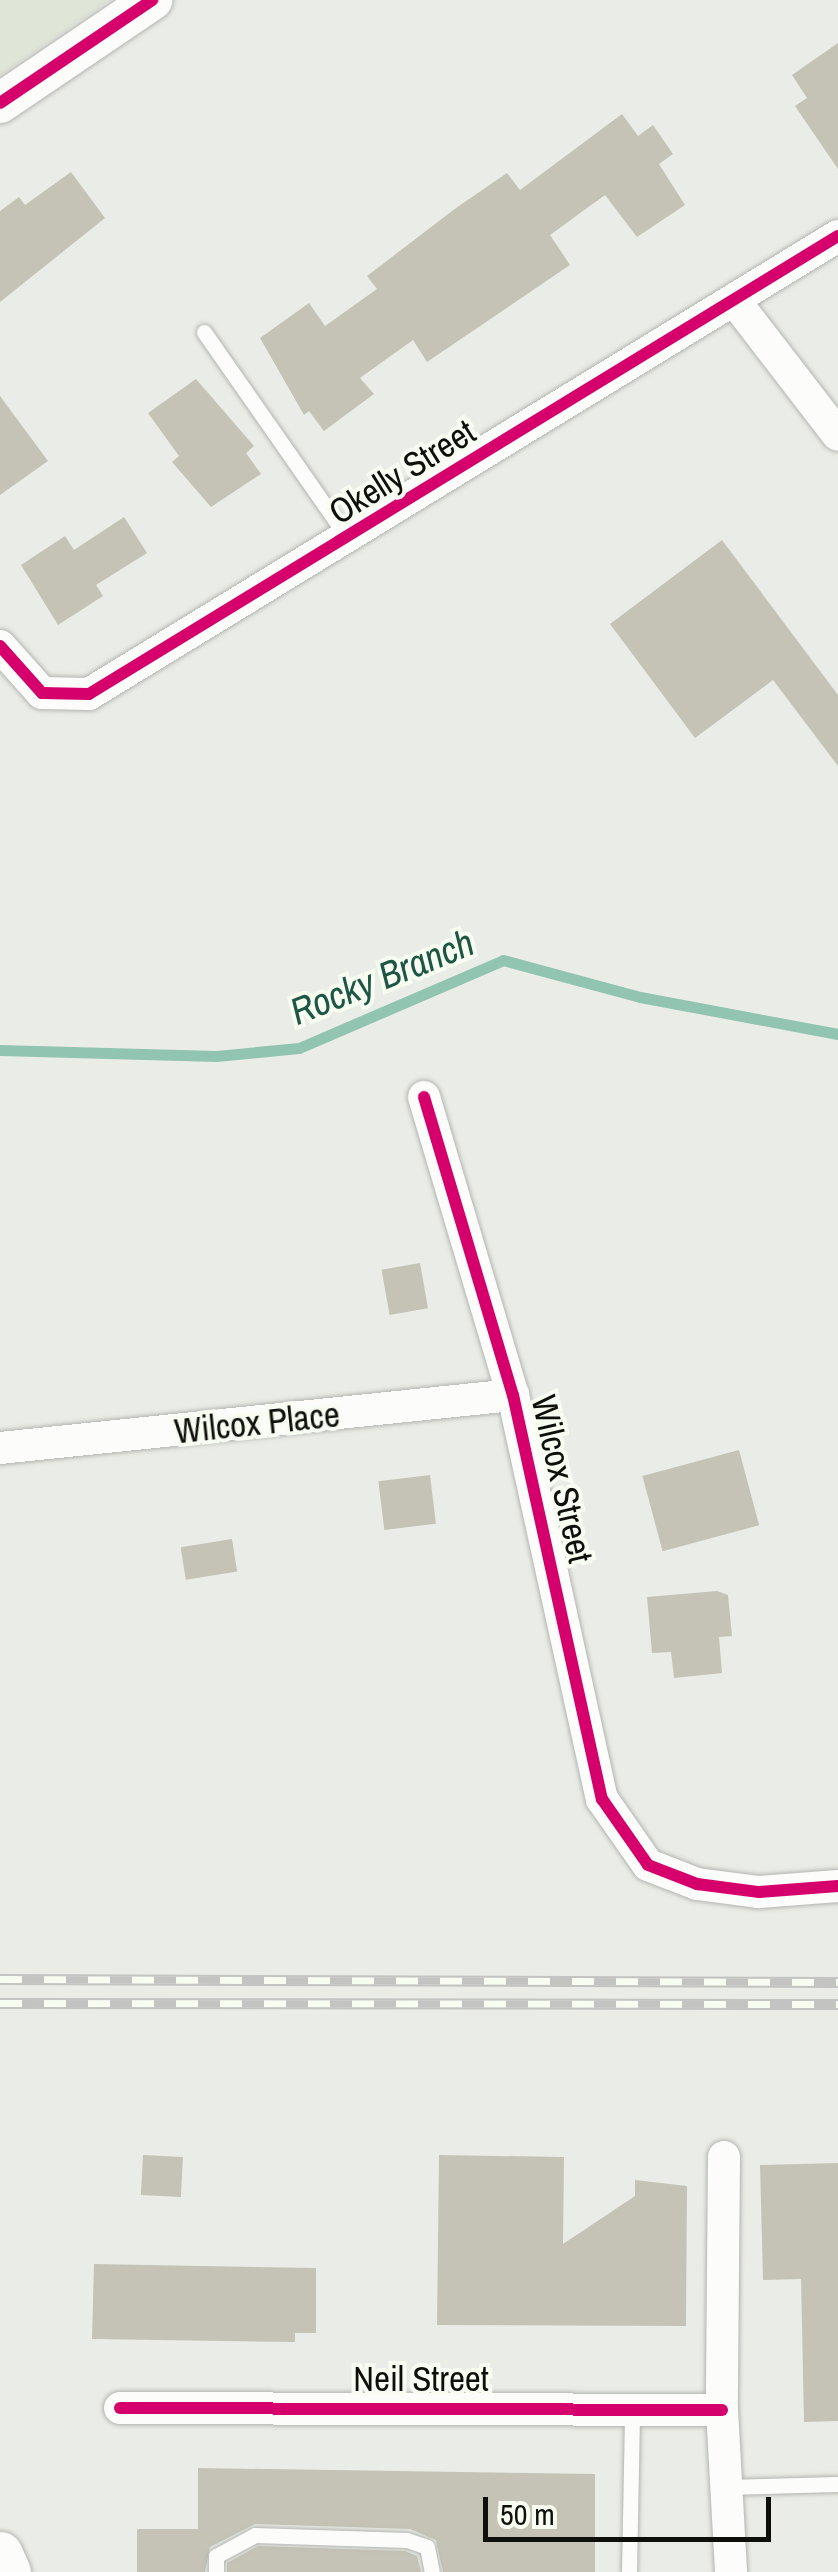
<!DOCTYPE html>
<style>
body{margin:0}
#map{position:relative;width:838px;height:2572px;overflow:hidden;background:#eaede7;font-family:"Archivo Narrow",sans-serif}
div>[style]{position:absolute}
[style*='--x']{left:calc(var(--x)*1px);top:calc(var(--y)*1px);width:calc(var(--w)*1px);rotate:calc(var(--a)*1deg)}
.built>*{inset:0;background:#dfe5d7}
.stream>*{height:11px;margin:-5.5px;padding:0 5.5px;transform-origin:5.5px;border-radius:5.5px;background:#92c4b2}
.building>*{inset:0;background:#c4c3b5;transform-origin:0 0}
.roads{filter:drop-shadow(0 0 2px #b3b5b1) drop-shadow(0 0 2px #b3b5b1)}
.service>*{height:15px;margin:-7.5px;padding:0 7.5px;transform-origin:7.5px;border-radius:7.5px;background:#fcfcfb}
.minor>*{height:32px;margin:-16px;padding:0 16px;transform-origin:16px;border-radius:16px;background:#fcfcfb}
.tertiary>*{height:40px;margin:-20px;padding:0 20px;transform-origin:20px;border-radius:20px;background:#fcfcfb}
.secondary>*{height:45px;margin:-22.5px;padding:0 22.5px;transform-origin:22.5px;border-radius:22.5px;background:#fcfcfb}
.rail>*{height:11px;margin-top:-5.5px;transform-origin:0;background:repeating-linear-gradient(90deg,#f8fdf1 0 22px,#c3c3c2 0 44px);box-sizing:border-box;border-block:2px solid #c3c3c2}
.cycleway>*{height:12px;margin:-6px;padding:0 6px;transform-origin:6px;border-radius:6px;background:#d6006c}
span{translate:-50% -50%;white-space:nowrap;text-align:center;line-height:1.15;-webkit-text-stroke:8px #f8fdf1;paint-order:stroke}
.street-label{font-size:35px;color:#0e0f0b}
.water-label{font-size:38px;color:#1d5645;font-style:italic}
.scale{position:absolute;left:483px;top:2497px;width:288px;height:45px;box-sizing:border-box;border:5px solid #0e0f0b;border-top:0;padding-left:12px;font-size:30px;line-height:35px;white-space:nowrap;color:#0e0f0b;-webkit-text-stroke:8px #f8fdf1;paint-order:stroke}
</style>
<div id="map">
<div class="built">
<i style="clip-path:polygon(0 0,110px 0,0 75px)"></i>
</div>
<div class="stream">
<i style="--x:0;--y:1050;--w:216;--a:1.6"></i>
<i style="--x:216;--y:1056;--w:83;--a:-5.5"></i>
<i style="--x:299;--y:1048;--w:222;--a:-23.3"></i>
<i style="--x:503;--y:960;--w:142;--a:15.1"></i>
<i style="--x:640;--y:997;--w:201;--a:10.6"></i>
</div>
<div class="building">
<i style="clip-path:polygon(838px 43px,838px 169px,795px 106px,807px 98px,792px 75px)"></i>
<i style="clip-path:polygon(622px 114px,638px 136px,653px 125px,673px 154px,659px 164px,685px 205px,637px 237px,605px 195px,550px 235px,570px 265px,427px 362px,413px 340px,360px 378px,374px 394px,324px 431px,309px 411px,304px 415px,260px 338px,309px 303px,325px 326px,377px 289px,367px 276px,456px 208px,507px 173px,520px 190px)"></i>
<i style="clip-path:polygon(71px 172px,105px 218px,0 302px,0 211px,19px 197px,25px 205px)"></i>
<i style="clip-path:polygon(196px 379px,254px 446px,246px 453px,261px 474px,211px 507px,172px 462px,179px 456px,148px 413px)"></i>
<i style="clip-path:polygon(0 396px,48px 461px,0 495px)"></i>
<i style="clip-path:polygon(124px 517px,147px 553px,96px 585px,103px 596px,58px 625px,21px 565px,65px 536px,74px 550px)"></i>
<i style="clip-path:polygon(722px 540px,838px 695px,838px 766px,773px 680px,695px 738px,610px 624px)"></i>
<i style="left:420px;top:1263px;width:46px;height:39px;rotate:80deg"></i>
<i style="left:739px;top:1450px;width:78px;height:100px;rotate:75deg"></i>
<i style="left:430px;top:1475px;width:49px;height:52px;rotate:83deg"></i>
<i style="left:232px;top:1539px;width:33px;height:52px;rotate:81deg"></i>
<i style="clip-path:polygon(717px 1591px,728px 1595px,732px 1636px,719px 1637px,722px 1673px,674px 1678px,671px 1652px,652px 1653px,647px 1597px)"></i>
<i style="left:143px;top:2155px;width:40px;height:40px;rotate:3deg"></i>
<i style="clip-path:polygon(439px 2155px,564px 2157px,563px 2244px,635px 2196px,635px 2180px,687px 2186px,686px 2326px,437px 2325px)"></i>
<i style="clip-path:polygon(838px 2163px,838px 2421px,804px 2422px,801px 2279px,763px 2280px,760px 2165px)"></i>
<i style="clip-path:polygon(94px 2264px,316px 2268px,316px 2333px,295px 2333px,295px 2342px,92px 2339px)"></i>
<i style="clip-path:polygon(198px 2468px,595px 2474px,595px 2572px,443px 2572px,436px 2540px,410px 2529px,255px 2524px,210px 2547px,205px 2572px,137px 2572px,137px 2529px,198px 2529px)"></i>
<i style="clip-path:polygon(258px 2546px,405px 2551px,417px 2556px,421px 2572px,227px 2572px,227px 2563px)"></i>
</div>
<div class="roads">
<div class="service">
<i style="--x:204;--y:332;--w:250;--a:55.1"></i>
<i style="--x:726;--y:2487;--w:112;--a:-1.5"></i>
<i style="--x:216;--y:2572;--w:16;--a:-90"></i>
<i style="--x:216;--y:2556;--w:44;--a:-28.3"></i>
<i style="--x:255;--y:2535;--w:152;--a:1.9"></i>
<i style="--x:407;--y:2540;--w:21;--a:19"></i>
<i style="--x:427;--y:2547;--w:25;--a:79"></i>
<i style="--x:629;--y:2572;--w:162;--a:-88.9"></i>
</div>
<div class="minor">
<i style="--x:734;--y:300;--w:170;--a:52.4"></i>
<i style="--x:0;--y:646;--w:63;--a:48.2"></i>
<i style="--x:42;--y:693;--w:47;--a:1.2"></i>
<i style="--x:89;--y:694;--w:878;--a:-31.45"></i>
<i style="--x:424;--y:1097;--w:311;--a:73.4"></i>
<i style="--x:513;--y:1395;--w:414;--a:77.6"></i>
<i style="--x:602;--y:1799;--w:80;--a:55.1"></i>
<i style="--x:648;--y:1865;--w:53;--a:21.2"></i>
<i style="--x:697;--y:1884;--w:63;--a:7.4"></i>
<i style="--x:759;--y:1892;--w:79;--a:-4.3"></i>
<i style="--x:0;--y:1448;--w:516;--a:-5.9"></i>
<i style="--x:724;--y:2157;--w:253;--a:90.5"></i>
<i style="--x:722;--y:2410;--w:162;--a:86.8"></i>
<i style="--x:120;--y:2408;--w:602;--a:0.19"></i>
</div>
<div class="tertiary">
<i style="--x:0;--y:103;--w:184;--a:-34.1"></i>
</div>
<div class="secondary">
<i style="--x:0;--y:2554;--w:20;--a:66"></i>
</div>
</div>
<div class="rail">
<i style="--x:0;--y:1979;--w:838;--a:0.21"></i>
<i style="--x:0;--y:2003;--w:838;--a:0.07"></i>
</div>
<div class="cycleway">
<i style="--x:0;--y:103;--w:184;--a:-34.1"></i>
<i style="--x:0;--y:646;--w:63;--a:48.2"></i>
<i style="--x:42;--y:693;--w:47;--a:1.2"></i>
<i style="--x:89;--y:694;--w:878;--a:-31.45"></i>
<i style="--x:424;--y:1097;--w:311;--a:73.4"></i>
<i style="--x:513;--y:1395;--w:414;--a:77.6"></i>
<i style="--x:602;--y:1799;--w:80;--a:55.1"></i>
<i style="--x:648;--y:1865;--w:53;--a:21.2"></i>
<i style="--x:697;--y:1884;--w:63;--a:7.4"></i>
<i style="--x:759;--y:1892;--w:79;--a:-4.3"></i>
<i style="--x:120;--y:2408;--w:602;--a:0.19"></i>
</div>
<div class="street-label">
<span style="left:402px;top:472px;rotate:-32deg">Okelly Street</span>
<span style="left:257px;top:1423px;rotate:-6deg">Wilcox Place</span>
<span style="left:562px;top:1479px;rotate:77deg">Wilcox Street</span>
<span style="left:421px;top:2379px">Neil Street</span>
</div>
<div class="water-label">
<span style="left:382px;top:977px;rotate:-22deg">Rocky Branch</span>
</div>
<div class="scale">50 m</div>
</div>
